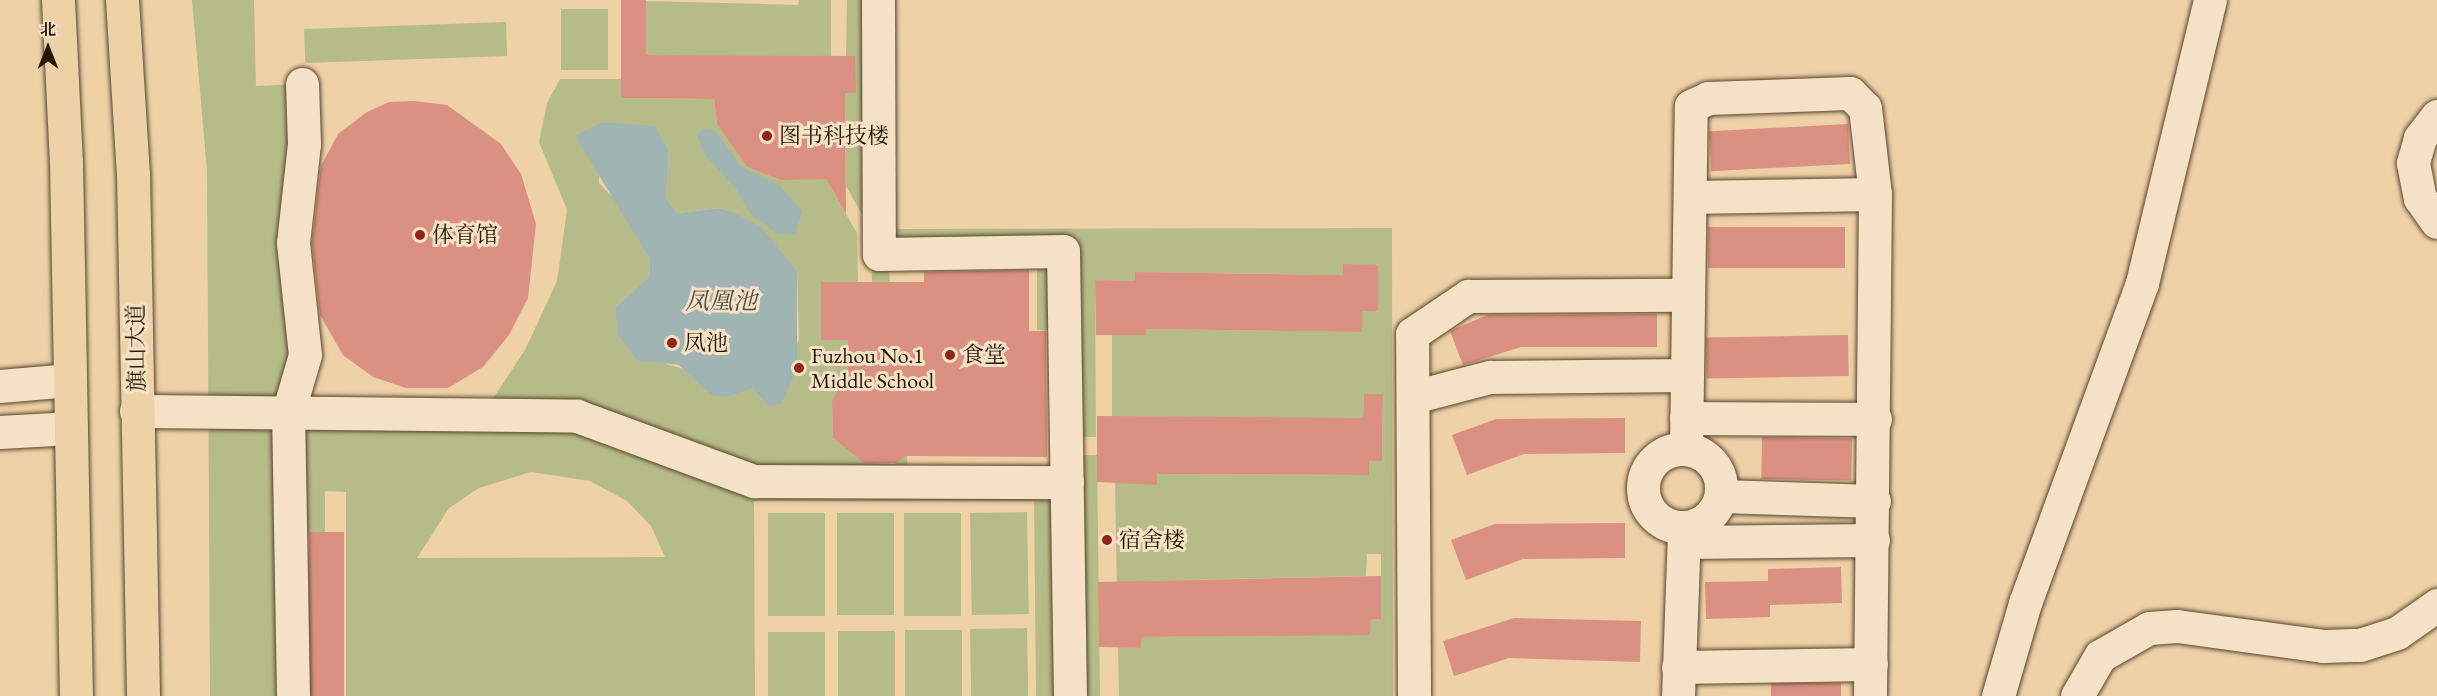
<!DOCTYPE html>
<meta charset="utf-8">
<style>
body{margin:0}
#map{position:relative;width:2437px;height:696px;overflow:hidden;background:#efd1a7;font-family:"EB Garamond","Noto Serif SC",serif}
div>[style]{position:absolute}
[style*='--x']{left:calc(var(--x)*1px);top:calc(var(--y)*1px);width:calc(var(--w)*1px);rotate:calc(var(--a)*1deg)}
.green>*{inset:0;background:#b6bc89;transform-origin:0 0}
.water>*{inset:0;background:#a0b4b4}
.building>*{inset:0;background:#db9181;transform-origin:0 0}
.roads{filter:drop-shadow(0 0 2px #57462e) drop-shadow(0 0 2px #57462e)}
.minor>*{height:33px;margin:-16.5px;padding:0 16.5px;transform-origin:16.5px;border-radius:16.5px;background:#f5e1c6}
.minor>.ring{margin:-16.5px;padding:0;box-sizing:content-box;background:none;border:33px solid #f5e1c6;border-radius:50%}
.highway>*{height:33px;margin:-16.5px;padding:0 16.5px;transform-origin:16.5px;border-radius:16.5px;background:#efd1a7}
.dots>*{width:16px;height:16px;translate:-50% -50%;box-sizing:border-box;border:3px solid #f5e1c6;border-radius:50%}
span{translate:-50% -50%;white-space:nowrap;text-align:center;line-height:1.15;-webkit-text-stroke:6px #f5e1c6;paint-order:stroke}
.poi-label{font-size:22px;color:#241706}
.left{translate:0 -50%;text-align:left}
.street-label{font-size:22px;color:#241706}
.water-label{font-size:24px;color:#4f4e43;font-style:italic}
.north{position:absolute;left:18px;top:18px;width:60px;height:60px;-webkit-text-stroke:4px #f5e1c6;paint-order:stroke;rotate:0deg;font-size:16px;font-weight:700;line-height:24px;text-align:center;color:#241706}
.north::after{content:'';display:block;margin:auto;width:21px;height:27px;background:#241706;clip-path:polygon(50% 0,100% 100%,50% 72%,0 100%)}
</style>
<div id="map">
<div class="green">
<i style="clip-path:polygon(evenodd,192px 0,254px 0,256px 86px,302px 84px,288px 412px,484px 412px,525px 350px,557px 281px,567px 210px,539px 142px,547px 103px,560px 79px,622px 79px,622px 98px,714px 99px,717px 124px,747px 167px,780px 180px,810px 93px,832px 190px,857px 233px,858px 282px,821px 283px,821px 340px,848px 340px,848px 370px,832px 402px,833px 438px,865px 463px,894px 464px,907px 456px,908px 481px,1066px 482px,1066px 455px,1097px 455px,1100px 696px,1036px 696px,1034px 501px,754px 501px,755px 696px,346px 696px,346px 492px,325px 491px,325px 533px,291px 532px,293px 696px,210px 696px,207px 171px,192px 0,602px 122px,626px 125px,669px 151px,666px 198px,677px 213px,720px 208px,733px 212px,797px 271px,799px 340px,768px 406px,752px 388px,666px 364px,615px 308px,649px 276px,650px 259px,620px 205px,599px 183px,602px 122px,192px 0,531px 472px,590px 481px,627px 501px,651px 526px,665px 557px,417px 558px,449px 508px,479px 488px,531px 472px)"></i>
<i style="clip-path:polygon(799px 0,831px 0,831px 56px,646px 55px,646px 1px,798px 5px)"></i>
<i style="clip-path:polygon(847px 0,893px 0,894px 229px,1392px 228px,1393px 696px,1119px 696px,1118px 647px,1141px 648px,1142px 637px,1370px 634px,1371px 619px,1381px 620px,1381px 554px,1367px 554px,1366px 576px,1143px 581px,1117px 595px,1115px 483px,1157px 474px,1368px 475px,1369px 461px,1382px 461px,1383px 395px,1364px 394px,1363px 418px,1112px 426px,1112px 335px,1146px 335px,1146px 329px,1361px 332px,1362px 311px,1378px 311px,1378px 265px,1343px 265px,1342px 275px,1136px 272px,1135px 281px,1095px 280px,1096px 437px,1066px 437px,1064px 331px,1037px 330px,1037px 251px,888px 254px,890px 282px,872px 282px,871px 230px,846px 186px,845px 93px,855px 56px,846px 56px)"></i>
<i style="left:561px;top:9px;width:47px;height:61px"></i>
<i style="left:506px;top:22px;width:34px;height:202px;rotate:88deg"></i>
<i style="left:1027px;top:512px;width:102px;height:57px;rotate:89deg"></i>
<i style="left:768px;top:513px;width:57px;height:103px"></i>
<i style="left:837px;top:513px;width:57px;height:102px"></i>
<i style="left:904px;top:513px;width:57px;height:103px"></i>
<i style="left:1027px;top:628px;width:68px;height:57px;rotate:89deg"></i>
<i style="left:905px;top:630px;width:57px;height:66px"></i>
<i style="left:895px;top:631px;width:65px;height:57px;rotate:90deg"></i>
<i style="left:768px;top:632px;width:57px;height:64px"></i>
</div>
<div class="water">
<i style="clip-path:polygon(602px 122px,655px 126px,669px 151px,666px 198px,677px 213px,720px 208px,733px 212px,762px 228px,797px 271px,797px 368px,782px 403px,768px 406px,752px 388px,726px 397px,711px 395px,679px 365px,637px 360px,618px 335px,615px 308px,649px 276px,650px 259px,575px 136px)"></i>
<i style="clip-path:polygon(704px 129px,714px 130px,742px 167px,780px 186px,802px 211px,795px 235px,776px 233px,750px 214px,737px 190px,704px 154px,697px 134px)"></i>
</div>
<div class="building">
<i style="clip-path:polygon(621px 0,646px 0,646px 55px,855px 56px,856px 93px,845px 93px,846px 214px,826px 179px,780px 180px,747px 167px,717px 124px,714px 99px,621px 98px)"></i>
<i style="clip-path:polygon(414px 101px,447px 105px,501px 144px,521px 174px,536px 224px,528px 298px,509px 335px,483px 367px,448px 388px,406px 388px,373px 377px,343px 355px,320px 315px,312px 243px,321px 166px,338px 134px,367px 112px,389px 102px)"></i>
<i style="left:1848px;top:124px;width:40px;height:139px;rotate:87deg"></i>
<i style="left:1845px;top:227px;width:41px;height:137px;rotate:90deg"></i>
<i style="clip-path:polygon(1343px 264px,1378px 265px,1378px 311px,1362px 311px,1362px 332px,1146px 329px,1146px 335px,1096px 335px,1095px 280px,1135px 281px,1135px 272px,1342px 275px)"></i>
<i style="clip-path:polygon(1029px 270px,1029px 331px,1046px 331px,1047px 457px,907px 456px,896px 463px,864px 463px,833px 438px,832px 401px,848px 370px,848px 340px,821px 340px,821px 282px,924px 282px,924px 272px)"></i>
<i style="clip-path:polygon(1657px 314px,1657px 347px,1521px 347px,1463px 365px,1450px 331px,1487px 315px)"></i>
<i style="left:1848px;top:335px;width:41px;height:142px;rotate:89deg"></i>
<i style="clip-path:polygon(1364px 394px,1383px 394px,1382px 461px,1369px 461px,1369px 475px,1157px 474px,1157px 485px,1097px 482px,1097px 416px,1363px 418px)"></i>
<i style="clip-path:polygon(1625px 418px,1625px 453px,1524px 454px,1467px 475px,1452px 435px,1496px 419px)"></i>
<i style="left:1762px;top:437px;width:90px;height:42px;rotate:1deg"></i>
<i style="clip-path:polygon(1625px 523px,1625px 558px,1523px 559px,1466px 580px,1451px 540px,1495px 524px)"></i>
<i style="left:309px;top:532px;width:35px;height:164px"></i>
<i style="clip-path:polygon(1841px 567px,1842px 603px,1770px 605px,1770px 617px,1706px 619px,1705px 582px,1768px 581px,1768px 569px)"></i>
<i style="clip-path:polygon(1381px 576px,1381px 620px,1371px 619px,1370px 635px,1142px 637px,1141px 648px,1099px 647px,1098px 582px)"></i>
<i style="clip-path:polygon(1514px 618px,1641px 621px,1640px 662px,1509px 658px,1454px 676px,1443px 641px)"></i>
<i style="left:1841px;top:683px;width:13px;height:70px;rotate:90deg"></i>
</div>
<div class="roads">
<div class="minor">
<i style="--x:878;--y:0;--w:254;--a:89.8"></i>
<i style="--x:879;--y:254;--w:184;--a:-0.9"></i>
<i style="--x:1063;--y:251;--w:445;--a:89.1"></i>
<i style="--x:2437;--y:116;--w:28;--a:128"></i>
<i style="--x:2420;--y:138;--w:26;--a:106"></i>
<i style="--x:2413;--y:163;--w:36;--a:79"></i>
<i style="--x:2420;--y:198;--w:29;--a:55"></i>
<i style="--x:1690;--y:197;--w:185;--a:-0.9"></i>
<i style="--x:0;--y:386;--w:70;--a:-4.9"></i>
<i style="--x:1413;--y:397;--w:80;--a:-14.6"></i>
<i style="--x:1490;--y:377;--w:197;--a:-0.6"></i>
<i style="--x:136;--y:411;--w:441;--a:0.6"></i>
<i style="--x:577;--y:416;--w:189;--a:20.2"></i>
<i style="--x:754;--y:481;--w:313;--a:0.2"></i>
<i style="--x:1686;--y:418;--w:189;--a:0.3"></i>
<i style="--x:0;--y:432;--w:71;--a:-3.2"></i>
<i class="ring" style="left:1643px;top:449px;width:45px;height:45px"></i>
<i style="--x:1686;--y:449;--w:343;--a:-89.2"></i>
<i style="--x:1691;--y:106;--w:19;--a:-25"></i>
<i style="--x:1708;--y:98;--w:142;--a:-2"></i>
<i style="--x:1850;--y:93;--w:21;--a:45"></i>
<i style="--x:1865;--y:108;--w:87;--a:83.4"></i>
<i style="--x:1875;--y:194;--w:502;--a:90.57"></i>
<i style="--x:1721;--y:496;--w:153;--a:1.9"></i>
<i style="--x:1684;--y:542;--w:189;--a:-0.6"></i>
<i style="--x:1678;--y:667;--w:193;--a:-0.9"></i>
<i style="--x:293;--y:696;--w:283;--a:-91"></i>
<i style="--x:288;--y:413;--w:60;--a:-73.7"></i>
<i style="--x:305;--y:355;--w:113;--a:-96.1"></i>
<i style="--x:293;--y:243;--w:100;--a:-83.7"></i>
<i style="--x:304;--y:144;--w:60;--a:-91.9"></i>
<i style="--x:1414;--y:696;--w:362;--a:-90.3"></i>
<i style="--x:1412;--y:334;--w:68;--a:-34.2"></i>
<i style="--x:1468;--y:296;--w:217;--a:-0.3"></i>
<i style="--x:1678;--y:696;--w:167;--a:-87.9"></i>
<i style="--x:1998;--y:696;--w:97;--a:-73.8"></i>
<i style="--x:2025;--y:603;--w:341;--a:-69.9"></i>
<i style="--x:2142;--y:283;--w:291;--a:-76.5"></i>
<i style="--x:2077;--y:696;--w:46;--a:-60.1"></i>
<i style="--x:2100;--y:656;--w:56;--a:-29.7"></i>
<i style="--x:2149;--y:628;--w:28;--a:-4"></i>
<i style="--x:2177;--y:626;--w:147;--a:7.8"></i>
<i style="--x:2323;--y:646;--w:37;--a:-2"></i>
<i style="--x:2360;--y:645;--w:39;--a:-18"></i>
<i style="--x:2397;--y:633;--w:49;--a:-35"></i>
</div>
<div class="highway">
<i style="--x:58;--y:0;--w:162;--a:87.2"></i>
<i style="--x:66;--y:162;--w:534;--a:88.93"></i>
<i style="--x:122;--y:0;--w:173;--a:86.4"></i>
<i style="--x:133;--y:173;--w:523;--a:88.9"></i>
</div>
</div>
<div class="dots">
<i style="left:767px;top:136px;background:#8f2418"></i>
<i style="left:420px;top:235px;background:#8f2418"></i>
<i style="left:672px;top:343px;background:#8f2418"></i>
<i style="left:950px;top:355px;background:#8f2418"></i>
<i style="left:799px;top:368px;background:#8f2418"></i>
<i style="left:1107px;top:540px;background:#8f2418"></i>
</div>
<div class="poi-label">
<span class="left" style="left:779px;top:136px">图书科技楼</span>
<span class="left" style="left:432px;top:235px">体育馆</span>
<span class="left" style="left:684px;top:343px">凤池</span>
<span class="left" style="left:811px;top:368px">Fuzhou No.1<br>Middle School</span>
<span class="left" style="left:962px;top:355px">食堂</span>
<span class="left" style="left:1119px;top:540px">宿舍楼</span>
</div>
<div class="street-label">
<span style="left:136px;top:348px;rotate:-91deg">旗山大道</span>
</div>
<div class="water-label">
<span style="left:721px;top:301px">凤凰池</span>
</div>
<div class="north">北</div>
</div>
